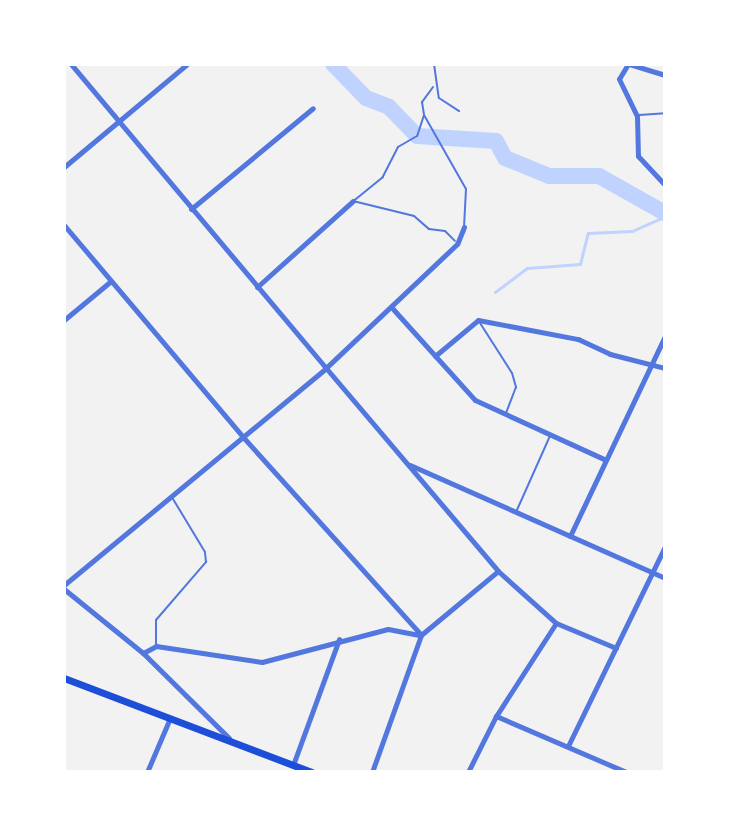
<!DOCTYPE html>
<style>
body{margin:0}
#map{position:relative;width:729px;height:836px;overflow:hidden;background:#f2f2f2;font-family:"Work Sans",sans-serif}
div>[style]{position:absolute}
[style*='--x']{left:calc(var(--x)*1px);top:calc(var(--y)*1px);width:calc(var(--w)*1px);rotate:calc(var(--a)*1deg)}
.stream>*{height:3px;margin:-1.5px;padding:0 1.5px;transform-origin:1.5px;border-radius:1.5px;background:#bfd3fe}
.river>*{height:16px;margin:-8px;padding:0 8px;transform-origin:8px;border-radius:8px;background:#bfd3fe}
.service>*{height:2px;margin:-1px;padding:0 1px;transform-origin:1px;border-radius:1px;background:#5277de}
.minor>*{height:5px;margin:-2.5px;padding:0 2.5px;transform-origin:2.5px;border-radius:2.5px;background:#5277de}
.secondary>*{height:7px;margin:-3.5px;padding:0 3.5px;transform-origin:3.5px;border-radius:3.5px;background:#1d4ed8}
span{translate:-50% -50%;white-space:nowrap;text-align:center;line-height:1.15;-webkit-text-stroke:6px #fff;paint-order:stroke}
.frame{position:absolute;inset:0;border:66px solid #fff;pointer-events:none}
</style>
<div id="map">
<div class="stream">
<i style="--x:495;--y:292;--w:40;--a:-37"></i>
<i style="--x:527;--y:268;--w:53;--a:-4.3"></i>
<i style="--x:580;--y:264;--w:32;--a:-76"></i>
<i style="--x:588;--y:233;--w:44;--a:-2.6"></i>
<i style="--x:632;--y:231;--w:36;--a:-24"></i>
</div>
<div class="river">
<i style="--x:333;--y:64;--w:47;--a:45.9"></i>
<i style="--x:366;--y:98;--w:25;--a:21"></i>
<i style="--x:389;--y:107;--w:40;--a:46"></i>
<i style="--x:417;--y:136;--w:79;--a:3.6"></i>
<i style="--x:496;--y:141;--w:19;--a:62"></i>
<i style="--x:505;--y:158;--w:48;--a:22.2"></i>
<i style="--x:549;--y:176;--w:50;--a:0"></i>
<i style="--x:599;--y:176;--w:76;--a:29.3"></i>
</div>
<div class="service">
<i style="--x:434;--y:64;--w:34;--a:82"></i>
<i style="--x:439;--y:98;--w:24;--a:33"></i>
<i style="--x:433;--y:87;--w:19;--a:126"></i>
<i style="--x:422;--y:102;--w:13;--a:81"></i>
<i style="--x:424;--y:115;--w:85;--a:60.4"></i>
<i style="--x:466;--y:189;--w:37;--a:93"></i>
<i style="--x:424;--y:115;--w:22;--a:108"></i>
<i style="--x:417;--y:136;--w:22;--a:150"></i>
<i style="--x:398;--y:147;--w:34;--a:117"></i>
<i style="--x:383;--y:177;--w:38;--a:141"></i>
<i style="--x:353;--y:201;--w:63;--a:13.8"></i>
<i style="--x:414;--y:216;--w:20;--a:41"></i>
<i style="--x:429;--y:229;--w:16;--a:7"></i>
<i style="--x:445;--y:231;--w:14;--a:45"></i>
<i style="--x:639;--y:115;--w:26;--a:-4"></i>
<i style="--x:480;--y:323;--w:59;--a:57.4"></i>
<i style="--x:512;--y:373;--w:15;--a:74"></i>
<i style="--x:516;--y:387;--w:28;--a:111"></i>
<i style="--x:517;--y:510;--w:81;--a:-66"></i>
<i style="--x:156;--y:645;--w:25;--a:-90"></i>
<i style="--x:156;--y:620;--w:77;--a:-49.2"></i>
<i style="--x:206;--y:562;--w:10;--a:-96"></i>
<i style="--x:205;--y:552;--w:62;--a:-121.1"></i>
</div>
<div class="minor">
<i style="--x:665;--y:75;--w:39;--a:-163"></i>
<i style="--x:628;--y:64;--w:17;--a:121"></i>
<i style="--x:619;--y:79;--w:41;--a:64.1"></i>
<i style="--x:637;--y:116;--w:40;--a:88.6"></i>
<i style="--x:638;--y:156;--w:40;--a:47"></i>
<i style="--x:64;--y:167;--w:160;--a:-39.9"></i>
<i style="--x:191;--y:209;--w:158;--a:-39.6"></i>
<i style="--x:64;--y:225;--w:277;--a:49.8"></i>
<i style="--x:243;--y:437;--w:266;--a:48"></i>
<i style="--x:464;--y:227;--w:18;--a:112"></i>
<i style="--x:457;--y:244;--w:180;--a:136.6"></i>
<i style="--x:326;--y:368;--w:266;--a:49.7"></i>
<i style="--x:498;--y:571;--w:78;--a:41.9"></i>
<i style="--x:556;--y:623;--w:111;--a:122.8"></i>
<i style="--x:496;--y:716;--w:63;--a:116.6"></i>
<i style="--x:257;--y:287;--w:129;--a:-41.9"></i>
<i style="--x:393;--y:309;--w:122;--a:48"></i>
<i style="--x:475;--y:400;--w:142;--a:24.6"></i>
<i style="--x:64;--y:320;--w:61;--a:-39.7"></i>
<i style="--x:435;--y:356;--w:56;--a:-39.9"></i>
<i style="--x:478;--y:320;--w:102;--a:10.8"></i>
<i style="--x:578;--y:339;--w:35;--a:25"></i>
<i style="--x:610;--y:354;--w:57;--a:14.3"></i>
<i style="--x:410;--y:465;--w:279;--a:23.9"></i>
<i style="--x:570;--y:536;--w:221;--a:-64.6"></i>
<i style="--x:64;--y:585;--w:340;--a:-39.6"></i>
<i style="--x:326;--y:368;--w:397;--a:-130"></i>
<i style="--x:64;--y:589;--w:102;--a:39"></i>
<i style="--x:143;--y:653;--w:121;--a:44.7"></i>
<i style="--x:556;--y:623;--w:65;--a:22.6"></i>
<i style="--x:143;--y:653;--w:15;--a:-28"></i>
<i style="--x:156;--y:646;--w:107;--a:8.6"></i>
<i style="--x:262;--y:662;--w:130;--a:-14.7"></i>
<i style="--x:388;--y:629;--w:33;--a:11"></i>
<i style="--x:496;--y:716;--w:142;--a:23.3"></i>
<i style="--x:568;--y:746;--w:222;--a:-64.1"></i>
<i style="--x:293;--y:765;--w:134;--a:-69.9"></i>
<i style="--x:147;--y:772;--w:59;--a:-66.9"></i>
<i style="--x:372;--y:772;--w:145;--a:-70.3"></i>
<i style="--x:421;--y:635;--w:100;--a:-39.7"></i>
<i style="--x:664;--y:772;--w:1;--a:-45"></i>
</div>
<div class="secondary">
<i style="--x:64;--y:678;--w:265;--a:20.8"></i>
</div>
<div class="frame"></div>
</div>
